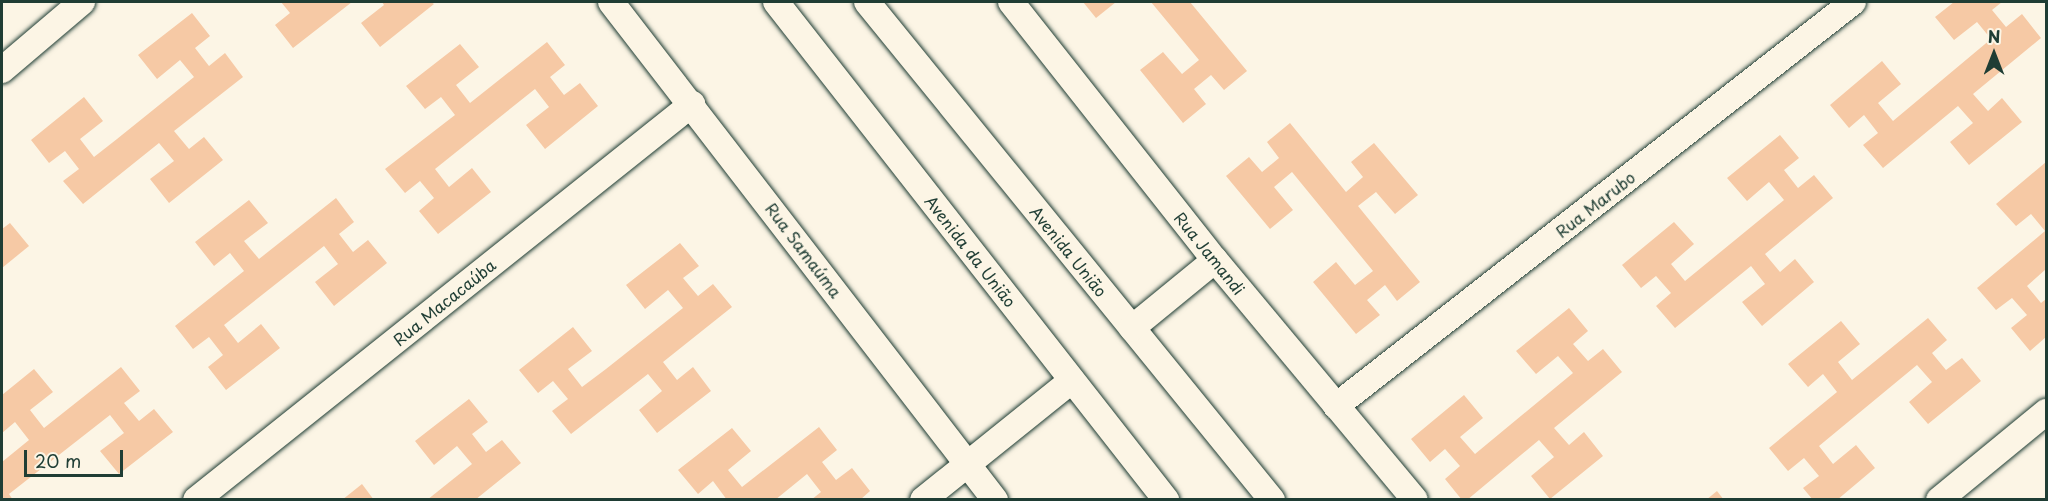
<!DOCTYPE html>
<meta charset="utf-8">
<style>
body{margin:0}
#map{position:relative;width:2048px;height:501px;overflow:hidden;background:#fcf5e5;font-family:"Playpen Sans",sans-serif}
div>[style]{position:absolute}
[style*='--x']{left:calc(var(--x)*1px);top:calc(var(--y)*1px);width:calc(var(--w)*1px);rotate:calc(var(--a)*1deg)}
.building>*{inset:0;background:#f6c9a5}
.roads{filter:drop-shadow(0 0 2px #1f3d34) drop-shadow(0 0 2px #1f3d34)}
.street>*{height:26px;margin:-13px;padding:0 13px;transform-origin:13px;border-radius:13px;background:#fcf5e5}
span{translate:-50% -50%;white-space:nowrap;text-align:center;line-height:1.15;-webkit-text-stroke:4.5px #fcf5e5;paint-order:stroke}
.street-label{font-size:16px;color:#1f3d34}
.frame{position:absolute;inset:0;border:3px solid #1f3d34;pointer-events:none}
.north{position:absolute;left:1964px;top:24px;width:60px;height:60px;-webkit-text-stroke:4px #fcf5e5;paint-order:stroke;rotate:0deg;font-size:16px;font-weight:700;line-height:24px;text-align:center;color:#1f3d34}
.north::after{content:'';display:block;margin:auto;width:21px;height:27px;background:#1f3d34;clip-path:polygon(50% 0,100% 100%,50% 72%,0 100%)}
.scale{position:absolute;left:24px;top:450px;width:99px;height:27px;box-sizing:border-box;border:3px solid #1f3d34;border-top:0;padding-left:8px;font-size:18px;line-height:21px;white-space:nowrap;color:#1f3d34;-webkit-text-stroke:4px #fcf5e5;paint-order:stroke}
</style>
<div id="map">
<div class="building">
<i style="clip-path:polygon(281px 2px,352px 2px,293px 48px,275px 25px,290px 13px)"></i>
<i style="clip-path:polygon(382px 2px,431px 2px,434px 4px,380px 47px,361px 23px,384px 5px)"></i>
<i style="clip-path:polygon(1083px 2px,1116px 2px,1096px 18px)"></i>
<i style="clip-path:polygon(1151px 2px,1190px 2px,1247px 71px,1224px 90px,1211px 75px,1194px 89px,1206px 104px,1183px 123px,1140px 70px,1163px 52px,1182px 74px,1199px 60px)"></i>
<i style="clip-path:polygon(1954px 2px,2002px 2px,1992px 10px,2006px 27px,2022px 14px,2041px 38px,1973px 94px,1988px 111px,2002px 98px,2022px 122px,1969px 165px,1950px 142px,1973px 123px,1958px 106px,1883px 168px,1863px 145px,1878px 133px,1864px 115px,1849px 128px,1830px 105px,1882px 61px,1901px 84px,1878px 103px,1893px 121px,1991px 39px,1977px 22px,1954px 40px,1935px 17px)"></i>
<i style="clip-path:polygon(192px 13px,210px 36px,195px 48px,209px 66px,225px 53px,243px 77px,174px 131px,189px 149px,204px 137px,223px 160px,169px 203px,150px 179px,174px 161px,159px 143px,83px 204px,63px 181px,79px 169px,65px 151px,49px 163px,31px 140px,84px 97px,103px 121px,80px 139px,94px 157px,117px 139px,194px 77px,180px 60px,157px 79px,138px 55px)"></i>
<i style="clip-path:polygon(547px 42px,565px 65px,550px 77px,564px 95px,580px 83px,598px 106px,545px 149px,526px 125px,549px 107px,535px 89px,435px 169px,449px 187px,472px 168px,491px 192px,438px 234px,419px 211px,434px 198px,420px 181px,405px 193px,385px 169px,455px 115px,441px 97px,425px 109px,406px 86px,460px 44px,479px 67px,456px 85px,470px 103px)"></i>
<i style="clip-path:polygon(1290px 123px,1346px 192px,1363px 177px,1351px 162px,1374px 143px,1418px 195px,1395px 214px,1376px 192px,1358px 206px,1420px 282px,1397px 301px,1385px 285px,1367px 300px,1380px 315px,1356px 334px,1313px 282px,1336px 262px,1355px 285px,1373px 271px,1292px 172px,1274px 187px,1293px 210px,1270px 229px,1226px 176px,1249px 157px,1262px 172px,1279px 158px,1267px 142px)"></i>
<i style="clip-path:polygon(1780px 135px,1799px 158px,1784px 170px,1798px 188px,1814px 175px,1833px 198px,1765px 254px,1780px 272px,1795px 259px,1814px 282px,1762px 326px,1742px 302px,1765px 284px,1751px 266px,1675px 328px,1656px 306px,1671px 293px,1656px 276px,1641px 288px,1622px 265px,1674px 222px,1694px 244px,1671px 264px,1685px 281px,1784px 200px,1769px 182px,1747px 201px,1727px 178px)"></i>
<i style="clip-path:polygon(2046px 162px,2046px 269px,2027px 286px,2041px 303px,2046px 299px,2046px 337px,2030px 351px,2011px 328px,2027px 315px,2012px 298px,1996px 310px,1977px 288px,2045px 231px,2031px 214px,2016px 226px,1996px 204px)"></i>
<i style="clip-path:polygon(336px 198px,354px 222px,339px 234px,353px 252px,368px 240px,387px 263px,334px 306px,315px 282px,338px 264px,324px 246px,224px 325px,238px 343px,261px 324px,280px 348px,226px 390px,208px 367px,223px 355px,209px 337px,193px 349px,175px 326px,244px 271px,230px 253px,214px 266px,195px 242px,249px 200px,268px 223px,244px 241px,259px 259px)"></i>
<i style="clip-path:polygon(10px 223px,29px 246px,2px 268px,2px 229px)"></i>
<i style="clip-path:polygon(680px 243px,699px 266px,683px 278px,698px 296px,713px 284px,732px 307px,663px 362px,677px 380px,693px 367px,711px 391px,657px 433px,639px 410px,662px 391px,648px 374px,571px 434px,552px 411px,568px 399px,553px 381px,538px 393px,519px 370px,573px 327px,592px 351px,568px 369px,582px 387px,606px 369px,683px 308px,668px 290px,645px 309px,626px 285px)"></i>
<i style="clip-path:polygon(1569px 308px,1588px 331px,1573px 344px,1588px 361px,1603px 349px,1622px 372px,1554px 428px,1569px 445px,1584px 432px,1603px 456px,1550px 499px,1531px 476px,1554px 457px,1539px 440px,1467px 500px,1462px 500px,1445px 479px,1460px 466px,1445px 449px,1430px 462px,1411px 439px,1464px 395px,1483px 418px,1460px 437px,1475px 454px,1573px 373px,1558px 356px,1536px 374px,1516px 351px)"></i>
<i style="clip-path:polygon(1928px 318px,1947px 340px,1932px 353px,1946px 370px,1962px 358px,1981px 381px,1928px 424px,1909px 402px,1932px 382px,1917px 365px,1819px 446px,1833px 464px,1856px 445px,1875px 468px,1837px 500px,1813px 500px,1803px 488px,1819px 476px,1804px 458px,1788px 471px,1769px 448px,1837px 392px,1823px 374px,1808px 387px,1788px 364px,1841px 321px,1860px 344px,1838px 362px,1852px 380px)"></i>
<i style="clip-path:polygon(121px 367px,140px 391px,124px 403px,139px 421px,154px 409px,173px 432px,119px 474px,100px 451px,124px 433px,110px 415px,9px 494px,13px 500px,2px 500px,2px 462px,29px 440px,15px 422px,2px 433px,2px 395px,34px 369px,53px 392px,30px 410px,44px 428px)"></i>
<i style="clip-path:polygon(469px 399px,488px 422px,472px 434px,486px 452px,502px 440px,521px 463px,475px 500px,427px 500px,472px 464px,457px 446px,434px 465px,415px 441px)"></i>
<i style="clip-path:polygon(819px 427px,837px 450px,822px 462px,836px 480px,852px 468px,870px 491px,860px 500px,811px 500px,821px 492px,807px 474px,775px 500px,727px 500px,713px 481px,698px 494px,678px 470px,732px 428px,751px 451px,728px 470px,742px 487px)"></i>
<i style="clip-path:polygon(362px 484px,374px 500px,342px 500px)"></i>
<i style="clip-path:polygon(1717px 491px,1724px 500px,1706px 500px)"></i>
</div>
<div class="roads">
<div class="street">
<i style="--x:611;--y:2;--w:629;--a:52.36"></i>
<i style="--x:776;--y:2;--w:633;--a:51.93"></i>
<i style="--x:867;--y:2;--w:642;--a:50.88"></i>
<i style="--x:1011;--y:2;--w:329;--a:51.7"></i>
<i style="--x:1215;--y:260;--w:312;--a:50.2"></i>
<i style="--x:2;--y:70;--w:105;--a:-40.4"></i>
<i style="--x:1132;--y:328;--w:107;--a:-39.3"></i>
<i style="--x:1336;--y:406;--w:656;--a:-38.01"></i>
<i style="--x:196;--y:500;--w:635;--a:-38.6"></i>
<i style="--x:923;--y:500;--w:191;--a:-38.8"></i>
<i style="--x:1939;--y:500;--w:139;--a:-39.4"></i>
</div>
</div>
<div class="street-label">
<span style="left:1595px;top:204px;rotate:-38deg">Rua Marubo</span>
<span style="left:804px;top:250px;rotate:53deg">Rua Samaúma</span>
<span style="left:971px;top:251px;rotate:52deg">Avenida da União</span>
<span style="left:1069px;top:251px;rotate:51deg">Avenida União</span>
<span style="left:1210px;top:253px;rotate:51deg">Rua Jamandi</span>
<span style="left:444px;top:302px;rotate:-39deg">Rua Macacaúba</span>
</div>
<div class="frame"></div>
<div class="north">N</div>
<div class="scale">20 m</div>
</div>
